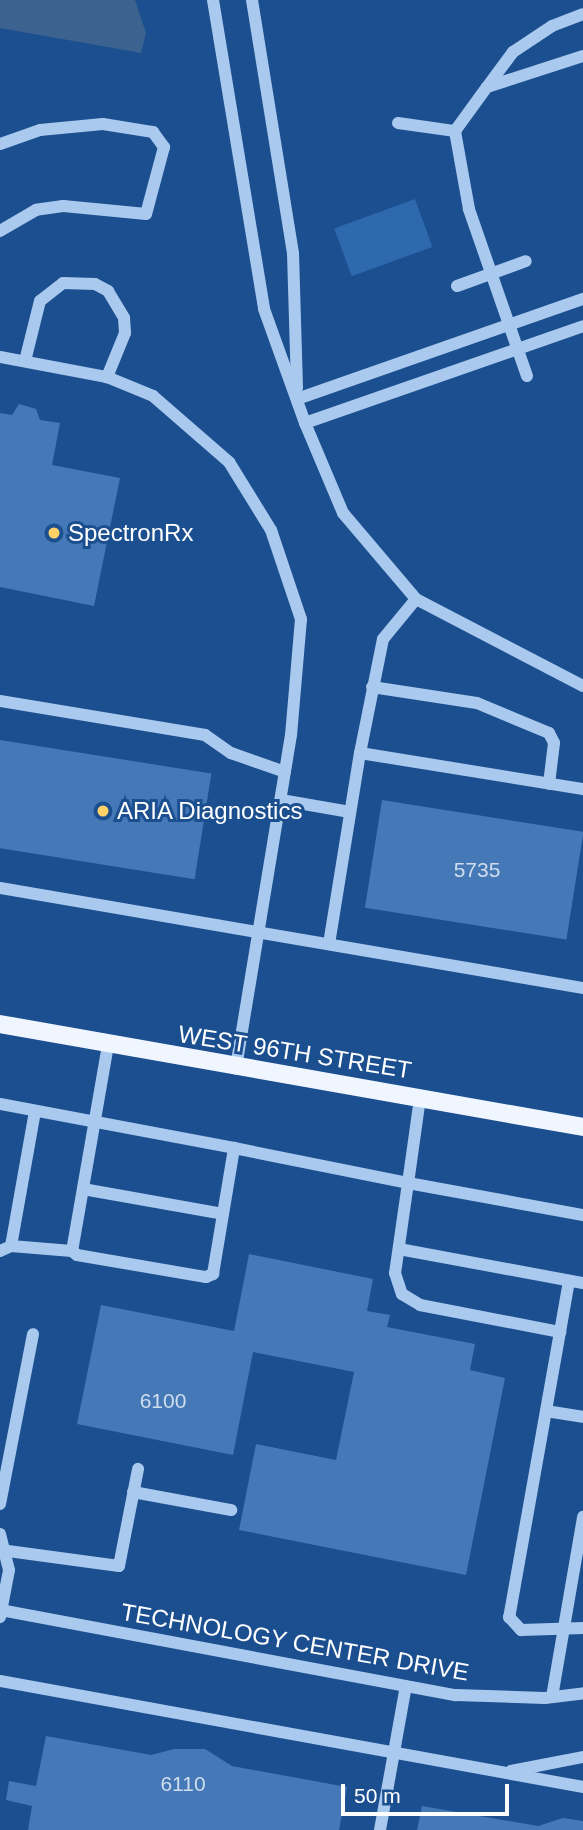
<!DOCTYPE html>
<style>
body{margin:0}
#map{position:relative;width:583px;height:1830px;overflow:hidden;background:#1b4f8f;font-family:Arial,sans-serif}
div>[style]{position:absolute}
[style*='--x']{left:calc(var(--x)*1px);top:calc(var(--y)*1px);width:calc(var(--w)*1px);rotate:calc(var(--a)*1deg)}
.green>*{inset:0;background:#2e69ad;transform-origin:0 0}
.water>*{inset:0;background:#3c6290}
.building>*{inset:0;background:#4478b7;transform-origin:0 0}
.minor>*{height:12px;margin:-6px;padding:0 6px;transform-origin:6px;border-radius:6px;background:#a9c9ee}
.major>*{height:18px;margin:-9px;padding:0 9px;transform-origin:9px;border-radius:9px;background:#f0f6ff}
.dots>*{width:19px;height:19px;translate:-50% -50%;box-sizing:border-box;border:4px solid #1b4f8f;border-radius:50%}
span{translate:-50% -50%;white-space:nowrap;text-align:center;line-height:1.15;-webkit-text-stroke:6px #1b4f8f;paint-order:stroke}
.number-label{font-size:21px;color:#d0dded}
.number-label span{-webkit-text-stroke-width:0}
.poi-label{font-size:24px;color:#fff}
.left{translate:0 -50%;text-align:left}
.street-label{font-size:24px;color:#fff}
.scale{position:absolute;left:341px;top:1784px;width:168px;height:32px;box-sizing:border-box;border:4px solid #fff;border-top:0;padding-left:9px;font-size:21px;line-height:24px;white-space:nowrap;color:#fff;-webkit-text-stroke:5px #1b4f8f;paint-order:stroke}
</style>
<div id="map">
<div class="green">
<i style="left:415px;top:199px;width:51px;height:86px;rotate:70deg"></i>
</div>
<div class="water">
<i style="clip-path:polygon(0 0,135px 0,146px 33px,141px 53px,0 28px)"></i>
</div>
<div class="building">
<i style="clip-path:polygon(19px 404px,36px 409px,40px 420px,60px 423px,52px 465px,120px 478px,94px 606px,0 587px,0 413px,12px 415px)"></i>
<i style="left:0;top:740px;width:214px;height:107px;rotate:9deg"></i>
<i style="left:382px;top:800px;width:204px;height:109px;rotate:9deg"></i>
<i style="clip-path:polygon(249px 1254px,373px 1279px,367px 1311px,390px 1315px,387px 1327px,475px 1344px,470px 1370px,505px 1378px,466px 1575px,239px 1530px,256px 1444px,336px 1460px,354px 1372px,253px 1352px,233px 1455px,77px 1424px,101px 1305px,234px 1331px)"></i>
<i style="clip-path:polygon(46px 1736px,151px 1755px,174px 1749px,205px 1749px,232px 1766px,347px 1787px,339px 1830px,28px 1830px,32px 1806px,6px 1800px,9px 1781px,36px 1786px)"></i>
<i style="clip-path:polygon(422px 1806px,538px 1826px,563px 1818px,583px 1821px,583px 1830px,417px 1830px)"></i>
</div>
<div class="minor">
<i style="--x:213;--y:0;--w:313;--a:80.6"></i>
<i style="--x:264;--y:309;--w:121;--a:70.2"></i>
<i style="--x:305;--y:423;--w:98;--a:67.1"></i>
<i style="--x:343;--y:513;--w:113;--a:49.7"></i>
<i style="--x:416;--y:599;--w:188;--a:27.5"></i>
<i style="--x:252;--y:0;--w:256;--a:80.8"></i>
<i style="--x:293;--y:253;--w:135;--a:88.3"></i>
<i style="--x:487;--y:87;--w:44;--a:-53.4"></i>
<i style="--x:513;--y:52;--w:47;--a:-33.7"></i>
<i style="--x:552;--y:26;--w:33;--a:-21"></i>
<i style="--x:398;--y:123;--w:58;--a:8"></i>
<i style="--x:0;--y:144;--w:42;--a:-19.3"></i>
<i style="--x:40;--y:130;--w:63;--a:-5.4"></i>
<i style="--x:103;--y:124;--w:51;--a:9.1"></i>
<i style="--x:153;--y:132;--w:19;--a:54"></i>
<i style="--x:164;--y:147;--w:69;--a:105"></i>
<i style="--x:146;--y:214;--w:83;--a:-174.5"></i>
<i style="--x:63;--y:206;--w:27;--a:172"></i>
<i style="--x:36;--y:210;--w:42;--a:149.7"></i>
<i style="--x:457;--y:286;--w:73;--a:-19.9"></i>
<i style="--x:0;--y:357;--w:109;--a:10.6"></i>
<i style="--x:107;--y:377;--w:50;--a:22.4"></i>
<i style="--x:153;--y:396;--w:101;--a:41"></i>
<i style="--x:229;--y:462;--w:80;--a:58.3"></i>
<i style="--x:271;--y:530;--w:94;--a:71.4"></i>
<i style="--x:301;--y:619;--w:116;--a:94.9"></i>
<i style="--x:291;--y:735;--w:338;--a:99.4"></i>
<i style="--x:25;--y:361;--w:62;--a:-76"></i>
<i style="--x:40;--y:301;--w:29;--a:-38"></i>
<i style="--x:63;--y:283;--w:32;--a:2"></i>
<i style="--x:95;--y:284;--w:15;--a:28"></i>
<i style="--x:108;--y:291;--w:31;--a:59"></i>
<i style="--x:124;--y:318;--w:15;--a:86"></i>
<i style="--x:125;--y:333;--w:48;--a:112.2"></i>
<i style="--x:527;--y:376;--w:177;--a:-109.2"></i>
<i style="--x:469;--y:209;--w:79;--a:-100.2"></i>
<i style="--x:455;--y:131;--w:54;--a:-54"></i>
<i style="--x:487;--y:87;--w:101;--a:-17.9"></i>
<i style="--x:297;--y:399;--w:303;--a:-19.3"></i>
<i style="--x:305;--y:423;--w:294;--a:-19.2"></i>
<i style="--x:416;--y:599;--w:52;--a:129.5"></i>
<i style="--x:383;--y:639;--w:116;--a:101.4"></i>
<i style="--x:360;--y:753;--w:226;--a:9.2"></i>
<i style="--x:372;--y:687;--w:106;--a:8.7"></i>
<i style="--x:477;--y:703;--w:78;--a:22.6"></i>
<i style="--x:549;--y:733;--w:11;--a:63"></i>
<i style="--x:554;--y:743;--w:41;--a:97"></i>
<i style="--x:0;--y:701;--w:208;--a:9.4"></i>
<i style="--x:205;--y:735;--w:32;--a:35"></i>
<i style="--x:231;--y:753;--w:57;--a:19.4"></i>
<i style="--x:281;--y:800;--w:70;--a:9.9"></i>
<i style="--x:0;--y:888;--w:592;--a:9.73"></i>
<i style="--x:329;--y:944;--w:193;--a:-80.8"></i>
<i style="--x:108;--y:1045;--w:209;--a:99.9"></i>
<i style="--x:72;--y:1251;--w:6;--a:39"></i>
<i style="--x:77;--y:1255;--w:131;--a:9.7"></i>
<i style="--x:206;--y:1277;--w:8;--a:-23"></i>
<i style="--x:213;--y:1274;--w:128;--a:-80.5"></i>
<i style="--x:234;--y:1148;--w:177;--a:11.4"></i>
<i style="--x:408;--y:1183;--w:91;--a:98.2"></i>
<i style="--x:395;--y:1273;--w:22;--a:72"></i>
<i style="--x:402;--y:1294;--w:21;--a:31"></i>
<i style="--x:420;--y:1305;--w:143;--a:10.9"></i>
<i style="--x:560;--y:1332;--w:290;--a:100.1"></i>
<i style="--x:509;--y:1617;--w:18;--a:47"></i>
<i style="--x:521;--y:1630;--w:62;--a:-1.8"></i>
<i style="--x:420;--y:1098;--w:86;--a:98"></i>
<i style="--x:408;--y:1183;--w:178;--a:10.4"></i>
<i style="--x:0;--y:1104;--w:238;--a:10.6"></i>
<i style="--x:83;--y:1189;--w:142;--a:10.1"></i>
<i style="--x:11;--y:1246;--w:137;--a:-79.9"></i>
<i style="--x:399;--y:1249;--w:187;--a:10.5"></i>
<i style="--x:0;--y:1251;--w:12;--a:-24"></i>
<i style="--x:11;--y:1246;--w:61;--a:4.7"></i>
<i style="--x:560;--y:1332;--w:52;--a:-80"></i>
<i style="--x:546;--y:1411;--w:37;--a:9"></i>
<i style="--x:133;--y:1492;--w:100;--a:10.4"></i>
<i style="--x:0;--y:1504;--w:173;--a:-79"></i>
<i style="--x:0;--y:1534;--w:37;--a:76"></i>
<i style="--x:9;--y:1570;--w:48;--a:100.8"></i>
<i style="--x:8;--y:1551;--w:112;--a:7.7"></i>
<i style="--x:119;--y:1566;--w:99;--a:-78.9"></i>
<i style="--x:0;--y:1610;--w:464;--a:10.6"></i>
<i style="--x:456;--y:1695;--w:89;--a:1.9"></i>
<i style="--x:545;--y:1698;--w:38;--a:-7"></i>
<i style="--x:0;--y:1681;--w:593;--a:10.3"></i>
<i style="--x:552;--y:1697;--w:183;--a:-80.2"></i>
<i style="--x:511;--y:1771;--w:73;--a:-11"></i>
<i style="--x:380;--y:1830;--w:146;--a:-79.8"></i>
</div>
<div class="major">
<i style="--x:0;--y:1024;--w:592;--a:10.02"></i>
</div>
<div class="dots">
<i style="left:54px;top:533px;background:#ffd166"></i>
<i style="left:103px;top:811px;background:#ffd166"></i>
</div>
<div class="number-label">
<span style="left:477px;top:870px">5735</span>
<span style="left:163px;top:1401px">6100</span>
<span style="left:183px;top:1784px">6110</span>
</div>
<div class="poi-label">
<span class="left" style="left:68px;top:533px">SpectronRx</span>
<span class="left" style="left:117px;top:811px">ARIA Diagnostics</span>
</div>
<div class="street-label">
<span style="left:295px;top:1052px;rotate:9deg">WEST 96TH STREET</span>
<span style="left:295px;top:1642px;rotate:10deg">TECHNOLOGY CENTER DRIVE</span>
</div>
<div class="scale">50 m</div>
</div>
